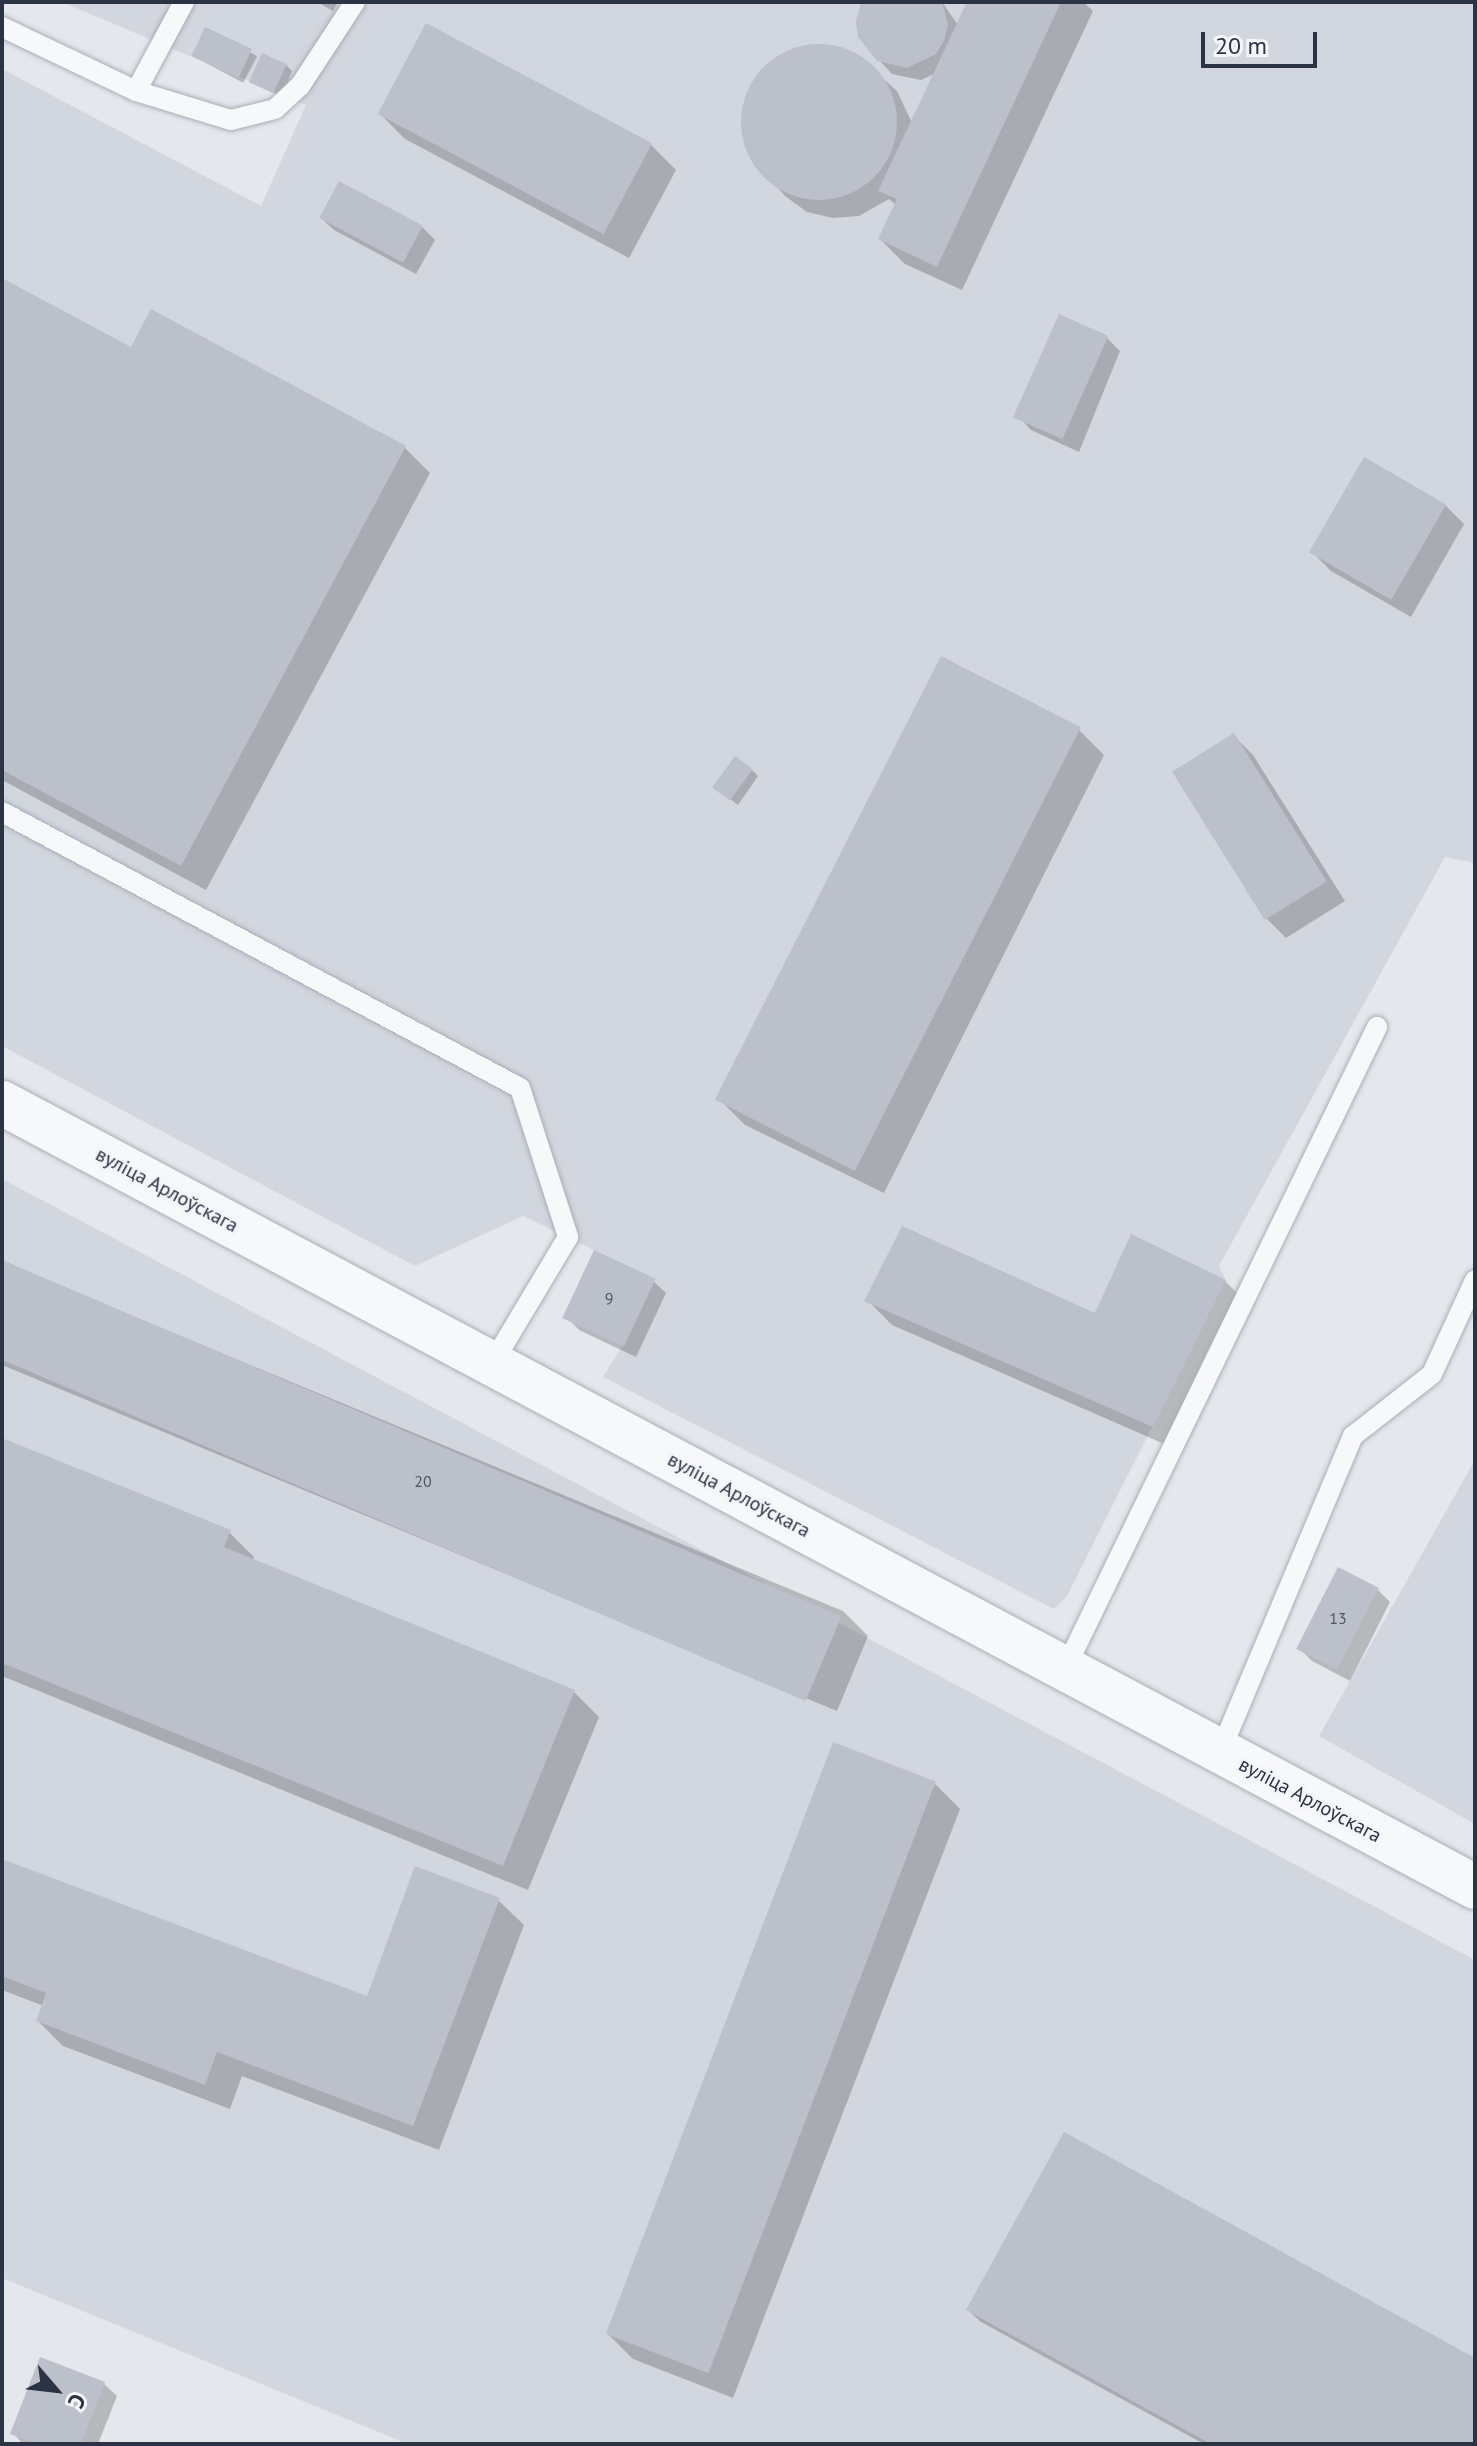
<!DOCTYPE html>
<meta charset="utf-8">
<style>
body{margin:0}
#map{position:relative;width:1477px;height:2446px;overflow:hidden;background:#e4e7ec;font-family:"PT Sans",sans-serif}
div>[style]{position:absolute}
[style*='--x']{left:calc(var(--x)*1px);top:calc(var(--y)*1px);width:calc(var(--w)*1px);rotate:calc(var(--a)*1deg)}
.built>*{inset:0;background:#d2d6de}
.shadow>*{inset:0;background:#0003;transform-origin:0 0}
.building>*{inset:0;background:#bbc0ca;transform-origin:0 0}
.round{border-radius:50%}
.roads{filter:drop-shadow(0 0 2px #a9aeb7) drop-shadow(0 0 2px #a9aeb7)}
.service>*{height:20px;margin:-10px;padding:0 10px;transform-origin:10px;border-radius:10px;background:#f7f8fa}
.tertiary>*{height:44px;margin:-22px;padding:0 22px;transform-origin:22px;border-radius:22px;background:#f7f8fa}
span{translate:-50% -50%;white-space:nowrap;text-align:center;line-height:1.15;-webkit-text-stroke:8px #f4f6f9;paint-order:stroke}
.number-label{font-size:16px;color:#4f5766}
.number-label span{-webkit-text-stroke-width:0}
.street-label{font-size:20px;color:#2b3445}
.frame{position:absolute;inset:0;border:4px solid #2b3445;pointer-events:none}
.north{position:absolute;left:16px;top:2350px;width:80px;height:80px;-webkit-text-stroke:6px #f4f6f9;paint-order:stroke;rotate:118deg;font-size:22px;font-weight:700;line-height:32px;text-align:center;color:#2b3445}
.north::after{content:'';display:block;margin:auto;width:28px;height:36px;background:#2b3445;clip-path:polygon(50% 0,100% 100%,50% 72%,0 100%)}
.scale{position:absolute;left:1201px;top:32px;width:116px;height:36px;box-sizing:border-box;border:4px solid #2b3445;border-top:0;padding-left:10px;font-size:24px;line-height:28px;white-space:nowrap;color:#2b3445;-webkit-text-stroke:6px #f4f6f9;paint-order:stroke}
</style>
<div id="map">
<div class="built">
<i style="clip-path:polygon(62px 2px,1475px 2px,1475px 863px,1445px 857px,1219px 1266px,1226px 1280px,1067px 1596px,1054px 1609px,603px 1377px,623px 1345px,563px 1318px,594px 1250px,523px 1216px,415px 1266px,2px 1046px,2px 69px,261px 206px,306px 105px)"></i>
<i style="clip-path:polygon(2px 1179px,1475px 1960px,1475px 2444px,408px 2444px,2px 2278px)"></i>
<i style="clip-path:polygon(1475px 1460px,1475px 1824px,1319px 1736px)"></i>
</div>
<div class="shadow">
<i style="clip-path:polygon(317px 2px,338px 2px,333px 11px)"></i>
<i style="clip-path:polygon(864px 2px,942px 2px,958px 25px,969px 2px,1083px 2px,1093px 11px,962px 290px,905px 264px,880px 239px,896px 205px,889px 199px,859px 216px,833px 218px,807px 212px,785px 196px,750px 154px,743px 129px,745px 103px,754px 81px,770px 63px,790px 51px,813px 45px,836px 47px,858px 56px,897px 91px,912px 123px,936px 73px,921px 80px,892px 74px,879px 60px)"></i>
<i style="left:206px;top:29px;width:58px;height:30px;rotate:28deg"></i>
<i style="clip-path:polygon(286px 65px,292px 71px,282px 97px,253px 82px)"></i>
<i style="clip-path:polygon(380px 114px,651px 145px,676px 170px,629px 258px,405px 139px)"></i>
<i style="clip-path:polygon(321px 218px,422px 227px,435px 240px,416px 274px,334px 230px)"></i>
<i style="clip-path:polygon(2px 280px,132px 350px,151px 312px,405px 448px,430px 473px,206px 890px,2px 780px)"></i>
<i style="clip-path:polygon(1107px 338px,1120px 351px,1079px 452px,1031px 430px,1019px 417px)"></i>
<i style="clip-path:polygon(1445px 505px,1464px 524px,1411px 617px,1331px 571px,1312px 552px)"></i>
<i style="clip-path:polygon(942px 659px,1079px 730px,1104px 755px,884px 1193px,745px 1125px,720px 1100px)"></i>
<i style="clip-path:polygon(1234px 736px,1253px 755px,1345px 901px,1286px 938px,1267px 919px)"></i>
<i style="clip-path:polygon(752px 770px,758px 776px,738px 805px,716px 788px)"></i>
<i style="clip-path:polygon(2px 1262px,843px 1611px,868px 1636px,837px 1711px,2px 1365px)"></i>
<i style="clip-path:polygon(653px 1281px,666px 1293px,636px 1357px,579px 1330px,566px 1317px)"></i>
<i style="clip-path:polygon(1225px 1281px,1250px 1306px,1178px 1450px,892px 1325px,867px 1300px,1096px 1315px)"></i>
<i style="clip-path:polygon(2px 1440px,229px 1532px,254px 1557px,253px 1561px,574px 1692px,599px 1717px,528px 1890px,2px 1676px)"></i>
<i style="clip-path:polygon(1378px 1590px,1390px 1602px,1350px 1681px,1312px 1661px,1300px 1649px)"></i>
<i style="clip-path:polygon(935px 1784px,960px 1809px,733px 2398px,633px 2359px,608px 2334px)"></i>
<i style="clip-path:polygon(2px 1861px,368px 1999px,498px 1900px,524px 1925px,439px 2150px,242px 2076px,230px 2109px,63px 2046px,38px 2021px,44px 2006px,2px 1990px)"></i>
<i style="clip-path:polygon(968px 2310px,1475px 2360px,1475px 2444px,1204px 2444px,981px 2322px)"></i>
<i style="clip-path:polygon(104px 2384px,117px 2396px,98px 2444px,23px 2444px,13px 2433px)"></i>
</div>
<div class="building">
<i style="clip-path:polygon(861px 2px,942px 2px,948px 25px,944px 41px,936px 54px,907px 68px,877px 61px,858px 37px,856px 21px)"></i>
<i style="clip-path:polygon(967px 2px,1061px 2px,937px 267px,878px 239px,897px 199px,878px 191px)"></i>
<i style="left:426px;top:23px;width:256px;height:103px;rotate:28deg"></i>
<i style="left:205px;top:27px;width:52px;height:32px;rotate:25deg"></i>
<i class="round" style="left:741px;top:44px;width:156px;height:156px"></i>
<i style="left:262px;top:53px;width:27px;height:32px;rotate:24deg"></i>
<i style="left:339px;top:181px;width:95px;height:42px;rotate:28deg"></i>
<i style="clip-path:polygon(2px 278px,131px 347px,151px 309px,406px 446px,181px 866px,2px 770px)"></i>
<i style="left:1059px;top:314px;width:54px;height:113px;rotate:24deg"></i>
<i style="left:1364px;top:457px;width:95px;height:110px;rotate:30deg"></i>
<i style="left:941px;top:656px;width:157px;height:498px;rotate:27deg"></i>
<i style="left:1234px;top:733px;width:175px;height:73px;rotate:58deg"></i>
<i style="left:735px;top:756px;width:22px;height:39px;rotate:36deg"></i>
<i style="clip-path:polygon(902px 1226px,1095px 1313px,1131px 1234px,1226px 1280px,1153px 1427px,864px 1301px)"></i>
<i style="left:594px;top:1250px;width:68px;height:75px;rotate:25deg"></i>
<i style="left:2px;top:1260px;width:912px;height:92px;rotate:23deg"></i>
<i style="clip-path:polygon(2px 1438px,231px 1530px,224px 1547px,575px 1690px,503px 1866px,2px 1663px)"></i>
<i style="left:1338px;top:1567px;width:46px;height:92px;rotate:27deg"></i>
<i style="left:833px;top:1742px;width:110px;height:634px;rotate:21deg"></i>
<i style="clip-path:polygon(2px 1859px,367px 1996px,415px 1866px,500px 1898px,413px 2126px,217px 2052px,205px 2085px,36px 2021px,46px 1993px,2px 1976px)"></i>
<i style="clip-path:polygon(1064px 2132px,1475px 2358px,1475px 2444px,1211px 2444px,966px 2310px)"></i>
<i style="clip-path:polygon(40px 2357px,105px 2382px,81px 2444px,37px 2444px,10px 2434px)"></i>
</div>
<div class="roads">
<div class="service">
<i style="--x:2;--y:27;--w:148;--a:25.5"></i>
<i style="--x:136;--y:91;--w:99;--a:17"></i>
<i style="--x:231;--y:120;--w:45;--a:-14"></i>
<i style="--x:275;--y:109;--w:34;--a:-43"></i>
<i style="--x:300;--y:86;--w:100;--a:-56.8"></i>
<i style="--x:136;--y:91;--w:101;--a:-61.7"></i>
<i style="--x:2;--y:812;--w:587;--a:28.05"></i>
<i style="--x:520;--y:1088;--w:157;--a:72.1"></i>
<i style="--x:568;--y:1237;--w:148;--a:120.9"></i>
<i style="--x:1065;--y:1669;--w:714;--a:-64.08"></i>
<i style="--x:1220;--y:1752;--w:343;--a:-67.2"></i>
<i style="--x:1353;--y:1436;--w:100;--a:-38.1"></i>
<i style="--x:1432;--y:1374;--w:103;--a:-65.4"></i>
</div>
<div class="tertiary">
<i style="--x:2;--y:1103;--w:1669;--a:28.02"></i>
</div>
</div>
<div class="number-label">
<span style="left:609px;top:1298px">9</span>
<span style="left:423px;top:1481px">20</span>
<span style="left:1338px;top:1618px">13</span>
</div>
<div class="street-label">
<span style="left:167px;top:1190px;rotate:28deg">вуліца Арлоўскага</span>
<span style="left:739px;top:1495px;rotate:28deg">вуліца Арлоўскага</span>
<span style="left:1310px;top:1800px;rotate:28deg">вуліца Арлоўскага</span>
</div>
<div class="frame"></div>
<div class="north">С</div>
<div class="scale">20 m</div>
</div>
